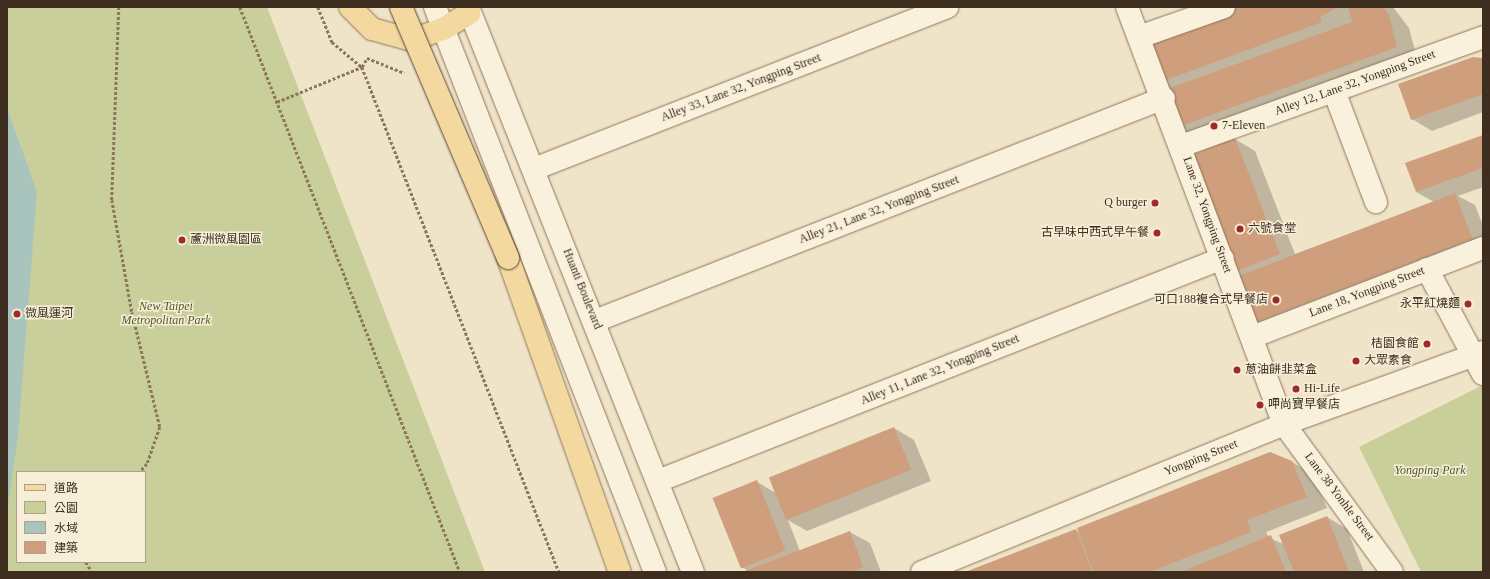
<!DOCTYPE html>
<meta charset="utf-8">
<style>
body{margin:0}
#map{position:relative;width:1490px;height:579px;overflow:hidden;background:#f0e4c8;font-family:"Times New Roman","Noto Sans TC",serif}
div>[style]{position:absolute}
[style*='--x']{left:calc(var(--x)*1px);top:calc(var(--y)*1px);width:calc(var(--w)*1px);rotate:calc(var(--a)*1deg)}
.green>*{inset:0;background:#c9cf9b}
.water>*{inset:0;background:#a9c4bc}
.shadow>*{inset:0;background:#0003}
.building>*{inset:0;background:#cf9f7d;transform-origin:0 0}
.path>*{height:2.5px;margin-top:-1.25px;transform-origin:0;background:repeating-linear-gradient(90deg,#8d765c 0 3px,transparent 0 5px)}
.roads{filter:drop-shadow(0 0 1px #8d765c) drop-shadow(0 0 1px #8d765c)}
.minor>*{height:22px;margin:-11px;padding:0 11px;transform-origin:11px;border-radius:11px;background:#faf1dc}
.major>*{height:22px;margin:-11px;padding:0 11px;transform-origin:11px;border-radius:11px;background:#f3d9a0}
.bridges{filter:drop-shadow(0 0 1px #5b4430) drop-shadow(0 0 1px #5b4430)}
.major-bridge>*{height:22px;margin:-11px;padding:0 11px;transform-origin:11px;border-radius:11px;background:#f3d9a0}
.dots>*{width:11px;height:11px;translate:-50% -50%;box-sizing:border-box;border:2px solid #f7eed8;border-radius:50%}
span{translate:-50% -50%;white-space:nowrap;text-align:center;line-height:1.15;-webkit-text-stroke:3px #f7eed8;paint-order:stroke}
.street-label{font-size:12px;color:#3d2e20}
.poi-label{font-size:12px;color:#3d2e20}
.left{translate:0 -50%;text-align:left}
.right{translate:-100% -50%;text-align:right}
.park-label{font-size:12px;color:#4d5a26;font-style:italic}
.frame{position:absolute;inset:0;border:8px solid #3d2e20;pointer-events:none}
.legend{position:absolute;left:16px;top:471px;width:130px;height:92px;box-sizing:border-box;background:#f7eed8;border:1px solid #ada18e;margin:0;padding:5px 7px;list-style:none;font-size:12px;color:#3d2e20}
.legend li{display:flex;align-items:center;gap:8px;height:20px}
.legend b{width:20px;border:1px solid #ada18e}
</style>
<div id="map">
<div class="green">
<i style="clip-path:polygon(evenodd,7px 7px,267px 7px,485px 572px,7px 572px,7px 7px,17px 472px,145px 472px,145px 562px,17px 562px,17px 472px)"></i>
<i style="clip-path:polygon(1483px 385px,1483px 572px,1421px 572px,1359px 447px)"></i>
</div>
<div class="water">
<i style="clip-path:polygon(7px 108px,37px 192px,18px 437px,7px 512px)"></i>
</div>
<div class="shadow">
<i style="clip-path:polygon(1238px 7px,1393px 7px,1409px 28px,1417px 58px,1194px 140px,1174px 128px,1154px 85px)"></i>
<i style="clip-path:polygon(1483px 62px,1483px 112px,1432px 131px,1412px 119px)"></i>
<i style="clip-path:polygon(1483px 136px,1483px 187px,1458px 196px,1475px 205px,1483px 226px,1483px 254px,1266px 336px,1229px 279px,1235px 139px,1255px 151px,1295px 254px,1434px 202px,1416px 192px)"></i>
<i style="clip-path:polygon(894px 428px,914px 440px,931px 481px,807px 531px,788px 520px,800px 551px,850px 532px,870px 543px,881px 572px,744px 572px,748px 571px,742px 567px,757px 482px,776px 493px)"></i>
<i style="clip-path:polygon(1292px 462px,1312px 474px,1327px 508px,1266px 532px,1269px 538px,1284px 544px,1327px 517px,1347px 529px,1364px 572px,967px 572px,1076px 530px,1079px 532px)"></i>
</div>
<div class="building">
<i style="clip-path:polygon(1236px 7px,1338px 7px,1320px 17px,1322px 22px,1153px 85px,1138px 44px)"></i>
<i style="clip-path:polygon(1348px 7px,1383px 7px,1389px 15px,1397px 47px,1173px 129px,1159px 92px,1352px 22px)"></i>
<i style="clip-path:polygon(1473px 57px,1483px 58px,1483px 94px,1411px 120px,1398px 84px)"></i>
<i style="clip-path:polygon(1483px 135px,1483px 168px,1416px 192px,1405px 163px)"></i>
<i style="clip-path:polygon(1235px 138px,1280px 254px,1225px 276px,1186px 174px,1194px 154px)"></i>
<i style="left:1455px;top:193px;width:49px;height:243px;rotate:69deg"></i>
<i style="left:894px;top:427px;width:46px;height:135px;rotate:68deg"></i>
<i style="clip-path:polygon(1270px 452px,1292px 461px,1307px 497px,1247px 520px,1251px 532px,1150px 572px,1093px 572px,1077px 528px)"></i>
<i style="left:757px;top:480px;width:76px;height:48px;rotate:68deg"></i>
<i style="clip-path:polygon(1327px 516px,1349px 572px,1294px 572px,1279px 535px)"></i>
<i style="clip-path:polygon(1076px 529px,1092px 572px,965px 572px)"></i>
<i style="clip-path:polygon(850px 531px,863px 567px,850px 572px,742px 572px)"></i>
<i style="clip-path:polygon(1271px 535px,1286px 572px,1181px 572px)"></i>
</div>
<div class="path">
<i style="--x:119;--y:7;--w:193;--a:92.1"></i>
<i style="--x:112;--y:200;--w:114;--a:79.9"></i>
<i style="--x:132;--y:312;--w:118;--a:76.3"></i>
<i style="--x:160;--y:427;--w:39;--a:109"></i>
<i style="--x:147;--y:464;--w:11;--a:131"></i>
<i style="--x:240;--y:7;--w:606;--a:68.73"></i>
<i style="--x:318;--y:7;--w:38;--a:68"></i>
<i style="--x:332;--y:42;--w:39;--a:40"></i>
<i style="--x:362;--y:67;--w:542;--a:68.69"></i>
<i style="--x:277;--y:102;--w:92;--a:-22.4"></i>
<i style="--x:362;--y:67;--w:10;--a:-61"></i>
<i style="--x:367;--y:58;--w:40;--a:22"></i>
<i style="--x:86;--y:562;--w:12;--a:59"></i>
</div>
<div class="roads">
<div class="minor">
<i style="--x:435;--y:7;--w:606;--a:68.73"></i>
<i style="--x:468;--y:7;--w:608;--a:68.29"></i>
<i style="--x:1127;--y:7;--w:446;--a:69.4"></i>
<i style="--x:1284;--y:424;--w:183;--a:53.9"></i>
<i style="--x:1139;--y:37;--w:90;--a:-19.4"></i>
<i style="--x:1334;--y:91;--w:119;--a:69.3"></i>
<i style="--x:1181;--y:146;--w:321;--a:-19.8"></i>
<i style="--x:534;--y:169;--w:444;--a:-21.4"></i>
<i style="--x:1427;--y:269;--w:119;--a:61.9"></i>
<i style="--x:595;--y:321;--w:611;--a:-21.4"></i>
<i style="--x:1252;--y:337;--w:248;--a:-21.1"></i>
<i style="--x:658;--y:481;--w:607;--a:-21.54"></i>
<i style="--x:922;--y:572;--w:391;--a:-22.2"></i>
<i style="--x:1284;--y:424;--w:212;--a:-19.9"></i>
</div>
<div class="major">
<i style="--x:350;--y:7;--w:31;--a:45"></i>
<i style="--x:372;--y:29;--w:41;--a:15.4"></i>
<i style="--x:412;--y:40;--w:33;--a:-20"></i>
<i style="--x:443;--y:29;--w:31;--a:-31"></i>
<i style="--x:508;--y:258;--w:333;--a:70.4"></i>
</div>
</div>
<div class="bridges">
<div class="major-bridge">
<i style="--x:401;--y:7;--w:273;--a:66.9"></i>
</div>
</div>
<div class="dots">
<i style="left:1214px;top:126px;background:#9e2a2b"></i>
<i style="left:1155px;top:203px;background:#9e2a2b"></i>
<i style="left:1240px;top:229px;background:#9e2a2b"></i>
<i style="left:1157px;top:233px;background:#9e2a2b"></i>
<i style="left:182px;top:240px;background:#9e2a2b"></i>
<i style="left:1276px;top:300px;background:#9e2a2b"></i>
<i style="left:1468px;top:304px;background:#9e2a2b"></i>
<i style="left:17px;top:314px;background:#9e2a2b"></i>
<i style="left:1427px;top:344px;background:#9e2a2b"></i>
<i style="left:1356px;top:361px;background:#9e2a2b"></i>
<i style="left:1237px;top:370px;background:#9e2a2b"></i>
<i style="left:1296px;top:389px;background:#9e2a2b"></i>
<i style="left:1260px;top:405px;background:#9e2a2b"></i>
</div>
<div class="street-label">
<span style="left:1355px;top:83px;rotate:-20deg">Alley 12, Lane 32, Yongping Street</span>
<span style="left:741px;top:88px;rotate:-21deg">Alley 33, Lane 32, Yongping Street</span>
<span style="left:879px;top:210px;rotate:-21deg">Alley 21, Lane 32, Yongping Street</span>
<span style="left:1207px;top:215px;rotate:70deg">Lane 32, Yongping Street</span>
<span style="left:582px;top:289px;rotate:68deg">Huanti Boulevard</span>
<span style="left:1367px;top:292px;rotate:-21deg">Lane 18, Yongping Street</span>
<span style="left:940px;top:370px;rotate:-22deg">Alley 11, Lane 32, Yongping Street</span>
<span style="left:1201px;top:458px;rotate:-22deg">Yongping Street</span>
<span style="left:1339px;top:497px;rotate:53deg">Lane 38 Yonhle Street</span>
</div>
<div class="poi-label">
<span class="left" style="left:1222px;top:126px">7-Eleven</span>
<span class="right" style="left:1147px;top:203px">Q burger</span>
<span class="left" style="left:1248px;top:229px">六號食堂</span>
<span class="right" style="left:1149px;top:233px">古早味中西式早午餐</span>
<span class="left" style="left:190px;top:240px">蘆洲微風園區</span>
<span class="right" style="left:1268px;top:300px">可口188複合式早餐店</span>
<span class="right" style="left:1460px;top:304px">永平紅燒麵</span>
<span class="left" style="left:25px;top:314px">微風運河</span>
<span class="right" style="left:1419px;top:344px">桔園食館</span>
<span class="left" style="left:1364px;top:361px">大眾素食</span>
<span class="left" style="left:1245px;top:370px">蔥油餅韭菜盒</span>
<span class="left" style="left:1304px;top:389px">Hi-Life</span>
<span class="left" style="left:1268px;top:405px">呷尚寶早餐店</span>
</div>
<div class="park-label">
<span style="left:166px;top:314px">New Taipei<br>Metropolitan Park</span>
<span style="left:1430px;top:471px">Yongping Park</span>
</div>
<div class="frame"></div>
<ul class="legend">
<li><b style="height:5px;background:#f3d9a0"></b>道路</li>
<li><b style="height:11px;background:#c9cf9b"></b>公園</li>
<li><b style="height:11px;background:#a9c4bc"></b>水域</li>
<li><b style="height:11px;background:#cf9f7d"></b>建築</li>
</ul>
</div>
